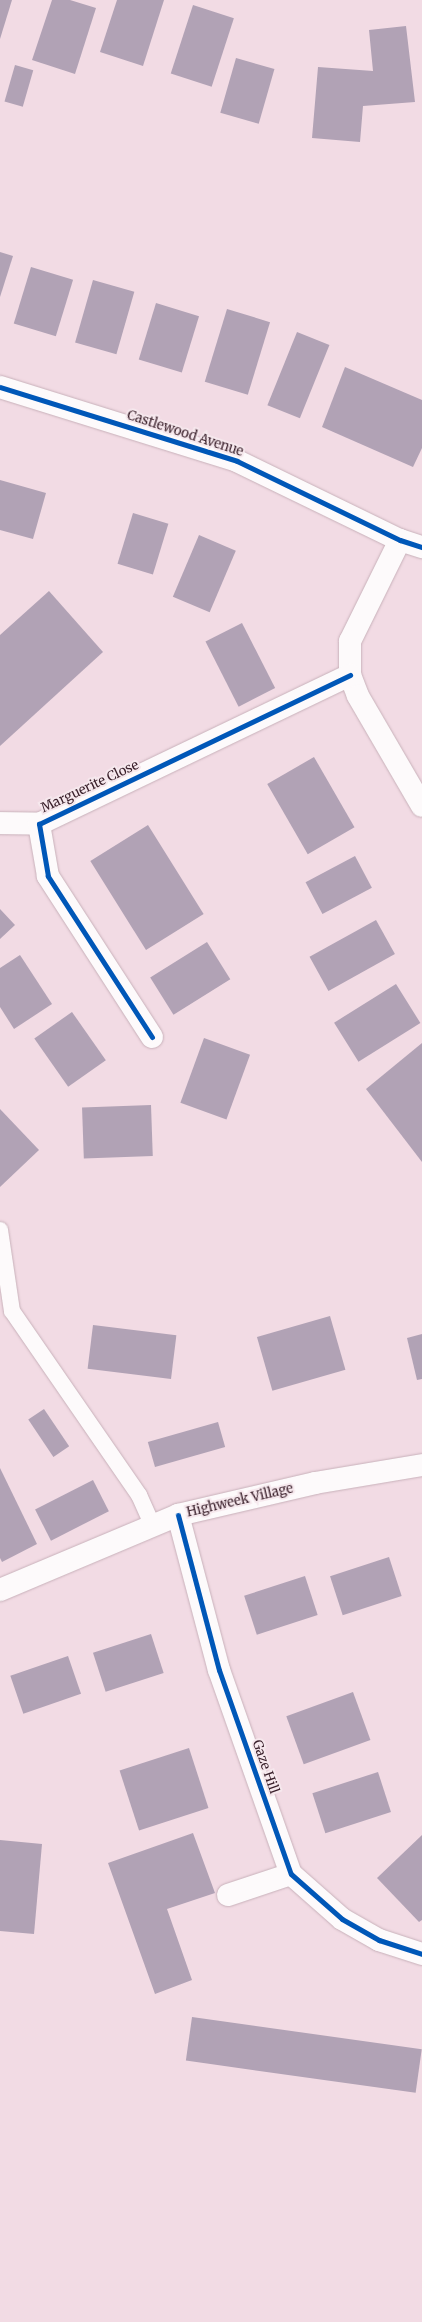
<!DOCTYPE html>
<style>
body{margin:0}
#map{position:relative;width:422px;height:2322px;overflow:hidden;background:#f2dbe4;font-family:Merriweather,serif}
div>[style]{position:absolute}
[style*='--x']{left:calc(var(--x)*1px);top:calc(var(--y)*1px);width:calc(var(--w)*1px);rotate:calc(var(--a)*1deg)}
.building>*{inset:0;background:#b1a2b5;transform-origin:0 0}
.roads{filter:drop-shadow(0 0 1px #c8b1ba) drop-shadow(0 0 1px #c8b1ba)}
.service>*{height:16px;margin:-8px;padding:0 8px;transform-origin:8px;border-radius:8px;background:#fdfafb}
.minor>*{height:22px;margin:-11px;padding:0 11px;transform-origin:11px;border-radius:11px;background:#fdfafb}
.tertiary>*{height:22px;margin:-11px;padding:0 11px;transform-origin:11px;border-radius:11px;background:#fdfafb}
.cycleway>*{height:5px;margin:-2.5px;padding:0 2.5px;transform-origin:2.5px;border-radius:2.5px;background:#0057b8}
span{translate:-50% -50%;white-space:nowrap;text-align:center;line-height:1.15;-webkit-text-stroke:4px #f6e8ed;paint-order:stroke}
.street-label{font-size:13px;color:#3a202b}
</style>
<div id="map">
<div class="building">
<i style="clip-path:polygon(0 0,12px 0,0 39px)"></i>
<i style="clip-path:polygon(52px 0,70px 0,96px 8px,75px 74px,32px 60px)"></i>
<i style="clip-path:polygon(117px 0,164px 0,143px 66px,100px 52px)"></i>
<i style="left:193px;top:5px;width:43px;height:72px;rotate:18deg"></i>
<i style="clip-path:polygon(406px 26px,415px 102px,363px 106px,360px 142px,312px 138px,318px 67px,373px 71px,369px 30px)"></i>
<i style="left:236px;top:58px;width:40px;height:57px;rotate:16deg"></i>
<i style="left:15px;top:65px;width:19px;height:38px;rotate:16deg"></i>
<i style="clip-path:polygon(0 252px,13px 256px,0 297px)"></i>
<i style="left:31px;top:267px;width:44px;height:59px;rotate:17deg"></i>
<i style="left:93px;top:280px;width:43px;height:65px;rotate:16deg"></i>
<i style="left:156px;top:303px;width:45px;height:59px;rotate:17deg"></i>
<i style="left:227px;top:309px;width:45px;height:76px;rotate:17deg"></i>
<i style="left:297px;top:332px;width:35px;height:79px;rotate:22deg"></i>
<i style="clip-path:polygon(345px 367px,422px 400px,422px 448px,413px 467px,322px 427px)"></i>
<i style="clip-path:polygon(0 480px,46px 493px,33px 539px,0 530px)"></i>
<i style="left:133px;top:513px;width:37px;height:53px;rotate:17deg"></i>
<i style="left:199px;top:535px;width:40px;height:67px;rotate:23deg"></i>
<i style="clip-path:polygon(49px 591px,103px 652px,0 746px,0 635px)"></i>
<i style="left:242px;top:623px;width:73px;height:41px;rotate:63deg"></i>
<i style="left:314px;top:757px;width:81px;height:54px;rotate:60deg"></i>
<i style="left:148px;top:825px;width:105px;height:68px;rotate:58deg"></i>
<i style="left:355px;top:856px;width:36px;height:56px;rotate:62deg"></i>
<i style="clip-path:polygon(0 909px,15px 925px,0 939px)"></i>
<i style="left:376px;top:920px;width:39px;height:76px;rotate:61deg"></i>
<i style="left:207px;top:942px;width:44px;height:67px;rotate:58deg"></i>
<i style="clip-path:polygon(20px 955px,52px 1004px,14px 1029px,0 1007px,0 968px)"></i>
<i style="left:396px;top:984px;width:46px;height:73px;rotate:58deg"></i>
<i style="left:72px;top:1012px;width:59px;height:46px;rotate:55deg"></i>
<i style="left:204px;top:1038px;width:49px;height:69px;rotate:20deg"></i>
<i style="clip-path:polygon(422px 1043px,422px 1162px,366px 1089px)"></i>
<i style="left:151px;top:1105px;width:51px;height:69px;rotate:88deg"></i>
<i style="clip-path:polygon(0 1109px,39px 1150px,0 1187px)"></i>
<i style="left:330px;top:1316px;width:56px;height:76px;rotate:74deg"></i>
<i style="left:93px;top:1325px;width:84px;height:44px;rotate:7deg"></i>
<i style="clip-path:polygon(422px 1334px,422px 1379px,417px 1380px,407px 1338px)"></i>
<i style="left:44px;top:1409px;width:45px;height:19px;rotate:56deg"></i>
<i style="left:218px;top:1422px;width:26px;height:73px;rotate:74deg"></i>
<i style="clip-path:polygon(0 1468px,37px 1544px,2px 1562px,0 1558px)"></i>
<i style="left:93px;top:1480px;width:35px;height:65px;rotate:63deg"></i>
<i style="left:389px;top:1557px;width:41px;height:62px;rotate:72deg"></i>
<i style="left:305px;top:1576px;width:41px;height:64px;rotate:72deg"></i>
<i style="left:151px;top:1634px;width:41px;height:61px;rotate:72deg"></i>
<i style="left:68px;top:1656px;width:40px;height:61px;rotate:71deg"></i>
<i style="left:353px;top:1692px;width:51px;height:71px;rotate:70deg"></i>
<i style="left:189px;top:1748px;width:63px;height:73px;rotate:72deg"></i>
<i style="left:378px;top:1772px;width:42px;height:69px;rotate:72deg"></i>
<i style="clip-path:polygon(193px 1833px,215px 1893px,167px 1909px,192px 1980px,155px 1994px,108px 1863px)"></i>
<i style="clip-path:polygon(422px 1835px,422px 1920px,419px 1922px,377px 1878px)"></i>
<i style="clip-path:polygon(0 1840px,42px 1844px,34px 1934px,0 1931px)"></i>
<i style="left:192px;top:2017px;width:232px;height:44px;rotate:8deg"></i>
</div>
<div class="roads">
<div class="service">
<i style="--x:0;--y:1230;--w:82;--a:81.6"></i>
<i style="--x:12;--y:1311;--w:224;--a:55.4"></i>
<i style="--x:139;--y:1495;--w:34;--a:66"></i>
</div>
<div class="minor">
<i style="--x:0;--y:387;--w:248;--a:17.3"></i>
<i style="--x:237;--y:461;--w:181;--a:25.9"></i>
<i style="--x:400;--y:540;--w:23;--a:18"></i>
<i style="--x:400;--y:540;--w:113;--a:116.3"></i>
<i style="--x:350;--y:641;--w:34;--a:90"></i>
<i style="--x:350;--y:675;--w:22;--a:69"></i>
<i style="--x:358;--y:696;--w:127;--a:59.8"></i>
<i style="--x:0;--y:823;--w:39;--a:1"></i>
<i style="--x:152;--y:1037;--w:192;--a:-122.9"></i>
<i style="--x:48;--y:876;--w:53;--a:-99.8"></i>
<i style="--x:39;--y:824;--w:345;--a:-25.6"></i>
<i style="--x:178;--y:1515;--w:160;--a:75.2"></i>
<i style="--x:219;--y:1670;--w:216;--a:70.6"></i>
<i style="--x:291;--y:1874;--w:68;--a:41.4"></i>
<i style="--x:342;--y:1919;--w:43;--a:29.6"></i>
<i style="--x:379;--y:1940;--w:45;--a:18"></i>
<i style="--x:228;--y:1895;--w:66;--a:-18.4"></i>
</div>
<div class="tertiary">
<i style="--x:0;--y:1590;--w:193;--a:-22.8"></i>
<i style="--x:178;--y:1515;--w:141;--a:-13.1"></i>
<i style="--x:315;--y:1483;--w:109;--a:-9.5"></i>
</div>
</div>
<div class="cycleway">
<i style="--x:0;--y:387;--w:248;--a:17.3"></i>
<i style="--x:237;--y:461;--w:181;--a:25.9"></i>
<i style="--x:400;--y:540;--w:23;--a:18"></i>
<i style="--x:152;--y:1037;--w:192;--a:-122.9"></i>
<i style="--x:48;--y:876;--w:53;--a:-99.8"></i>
<i style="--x:39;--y:824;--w:345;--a:-25.6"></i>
<i style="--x:178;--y:1515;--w:160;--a:75.2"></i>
<i style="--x:219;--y:1670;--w:216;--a:70.6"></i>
<i style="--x:291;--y:1874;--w:68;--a:41.4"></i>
<i style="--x:342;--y:1919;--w:43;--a:29.6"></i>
<i style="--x:379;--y:1940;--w:45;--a:18"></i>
</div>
<div class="street-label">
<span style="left:185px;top:434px;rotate:18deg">Castlewood Avenue</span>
<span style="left:90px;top:787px;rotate:-25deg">Marguerite Close</span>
<span style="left:240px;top:1501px;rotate:-13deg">Highweek Village</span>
<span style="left:265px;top:1767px;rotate:71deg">Gaze Hill</span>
</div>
</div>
